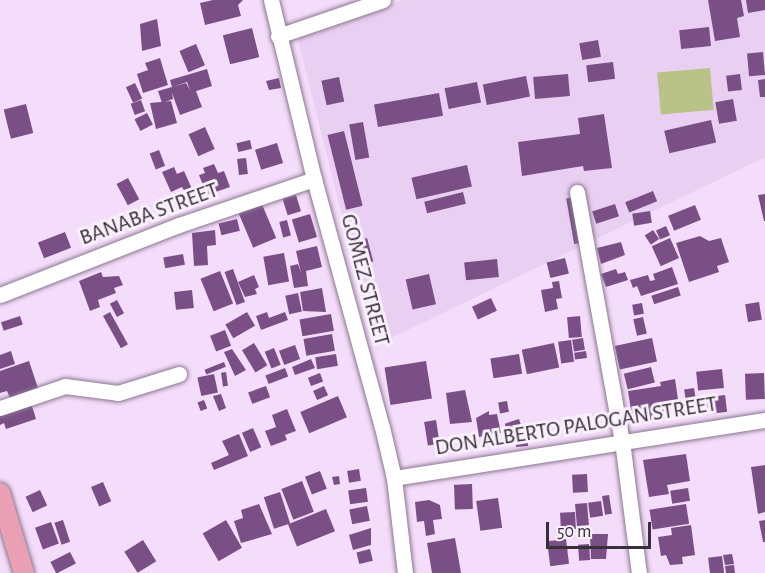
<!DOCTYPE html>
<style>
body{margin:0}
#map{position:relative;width:765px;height:573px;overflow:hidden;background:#f4ddfa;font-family:"Alegreya Sans",sans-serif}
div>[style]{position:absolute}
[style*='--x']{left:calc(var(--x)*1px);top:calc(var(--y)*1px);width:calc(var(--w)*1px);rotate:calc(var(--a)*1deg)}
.built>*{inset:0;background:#e9cff1}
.green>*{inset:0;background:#b9c387;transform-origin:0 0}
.building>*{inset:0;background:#794f85;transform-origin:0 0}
.roads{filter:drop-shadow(0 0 2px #8b7791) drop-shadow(0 0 2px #8b7791)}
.minor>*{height:15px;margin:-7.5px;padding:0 7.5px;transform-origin:7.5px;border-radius:7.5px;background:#fff}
.major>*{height:20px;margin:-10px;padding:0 10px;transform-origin:10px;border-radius:10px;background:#e9a0b5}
span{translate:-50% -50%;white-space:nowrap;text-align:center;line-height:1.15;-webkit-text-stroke:6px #f9f0fc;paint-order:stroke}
.street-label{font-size:22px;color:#372f3a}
.scale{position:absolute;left:546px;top:522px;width:105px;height:27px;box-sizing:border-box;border:3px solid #372f3a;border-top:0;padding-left:8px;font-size:18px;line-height:21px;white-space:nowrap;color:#372f3a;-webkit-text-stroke:4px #f9f0fc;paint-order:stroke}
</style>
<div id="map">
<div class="built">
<i style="clip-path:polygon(403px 0,765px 0,765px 157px,375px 346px,297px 36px)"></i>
</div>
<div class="green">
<i style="left:710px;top:68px;width:42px;height:53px;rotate:85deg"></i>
</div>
<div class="building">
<i style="clip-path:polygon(213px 0,243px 0,238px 5px,241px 16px,205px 25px,200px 3px)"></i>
<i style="clip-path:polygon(708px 0,741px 0,744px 16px,737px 18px,740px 37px,715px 41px)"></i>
<i style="clip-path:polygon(746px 0,765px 0,765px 10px,748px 13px)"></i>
<i style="clip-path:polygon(157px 19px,161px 46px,142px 51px,140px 24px)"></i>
<i style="left:709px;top:27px;width:19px;height:30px;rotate:84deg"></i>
<i style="left:252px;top:28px;width:30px;height:30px;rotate:76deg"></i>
<i style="left:598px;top:40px;width:17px;height:19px;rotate:80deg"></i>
<i style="left:196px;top:44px;width:23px;height:18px;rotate:67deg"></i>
<i style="left:763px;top:52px;width:23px;height:16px;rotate:85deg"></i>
<i style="clip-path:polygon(160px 58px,168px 85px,143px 93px,137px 74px,148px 70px,145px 63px)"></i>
<i style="left:613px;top:62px;width:17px;height:27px;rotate:83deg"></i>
<i style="clip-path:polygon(207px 69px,212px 86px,190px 93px,196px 91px,202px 107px,180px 115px,172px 93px,173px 99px,162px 103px,158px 91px,186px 83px,190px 90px,187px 82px,172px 87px,170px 80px)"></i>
<i style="left:568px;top:74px;width:22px;height:35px;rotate:85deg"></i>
<i style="left:740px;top:74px;width:16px;height:14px;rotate:83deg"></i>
<i style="left:526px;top:76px;width:21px;height:44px;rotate:79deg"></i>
<i style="left:339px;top:77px;width:25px;height:18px;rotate:78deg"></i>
<i style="clip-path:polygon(279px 78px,281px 88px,269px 90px,266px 81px)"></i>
<i style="clip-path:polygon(765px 79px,765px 97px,760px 97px,758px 80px)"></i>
<i style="left:477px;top:82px;width:21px;height:33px;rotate:79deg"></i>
<i style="left:135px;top:83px;width:17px;height:10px;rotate:65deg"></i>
<i style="left:439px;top:93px;width:23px;height:66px;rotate:80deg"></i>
<i style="left:733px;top:99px;width:22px;height:18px;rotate:80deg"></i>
<i style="left:141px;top:100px;width:12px;height:11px;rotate:70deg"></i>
<i style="clip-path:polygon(171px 101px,177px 123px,156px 129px,150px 103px)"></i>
<i style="left:26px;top:104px;width:30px;height:23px;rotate:76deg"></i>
<i style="left:147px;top:113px;width:13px;height:14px;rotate:63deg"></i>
<i style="clip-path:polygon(604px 114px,612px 168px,584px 171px,583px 166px,522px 176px,518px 142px,580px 134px,578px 118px)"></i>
<i style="left:711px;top:120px;width:23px;height:48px;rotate:77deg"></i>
<i style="left:363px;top:122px;width:36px;height:14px;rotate:80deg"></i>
<i style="left:205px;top:127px;width:24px;height:18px;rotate:66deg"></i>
<i style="left:344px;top:131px;width:77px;height:17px;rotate:76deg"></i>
<i style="left:250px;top:140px;width:9px;height:14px;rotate:77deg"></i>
<i style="left:277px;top:143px;width:21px;height:23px;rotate:73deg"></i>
<i style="left:159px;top:150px;width:17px;height:10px;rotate:69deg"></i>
<i style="left:246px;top:158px;width:16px;height:9px;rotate:83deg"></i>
<i style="clip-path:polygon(214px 164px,218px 173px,224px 171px,230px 187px,207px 195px,199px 175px,205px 173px,203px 168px)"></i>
<i style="left:467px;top:165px;width:22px;height:57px;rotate:77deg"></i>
<i style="clip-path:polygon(174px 167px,177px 174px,184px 171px,192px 189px,185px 192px,182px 187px,171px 192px,162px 172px)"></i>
<i style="left:128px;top:178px;width:24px;height:13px;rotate:62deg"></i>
<i style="left:653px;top:191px;width:11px;height:30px;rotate:68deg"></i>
<i style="left:463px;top:192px;width:12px;height:40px;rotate:76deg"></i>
<i style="clip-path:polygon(765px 194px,765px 221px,764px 221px,758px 195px)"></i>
<i style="left:296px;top:195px;width:17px;height:14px;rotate:73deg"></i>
<i style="left:581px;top:196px;width:46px;height:15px;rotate:80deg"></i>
<i style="left:261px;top:202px;width:39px;height:25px;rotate:67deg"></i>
<i style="left:615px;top:204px;width:13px;height:24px;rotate:72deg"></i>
<i style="left:695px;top:205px;width:16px;height:29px;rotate:68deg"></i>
<i style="left:650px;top:211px;width:12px;height:18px;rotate:81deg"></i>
<i style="left:310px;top:214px;width:24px;height:19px;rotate:73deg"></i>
<i style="left:237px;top:219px;width:12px;height:19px;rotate:76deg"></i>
<i style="left:287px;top:220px;width:16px;height:8px;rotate:76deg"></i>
<i style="left:666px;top:226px;width:10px;height:11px;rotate:66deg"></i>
<i style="clip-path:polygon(215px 230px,216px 245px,207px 246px,208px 265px,194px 266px,192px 233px)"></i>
<i style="left:653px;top:230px;width:11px;height:10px;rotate:56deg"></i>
<i style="left:65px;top:232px;width:17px;height:29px;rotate:69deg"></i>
<i style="clip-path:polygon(700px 236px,709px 241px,721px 238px,729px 262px,717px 266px,719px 272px,689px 282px,676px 243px)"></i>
<i style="left:367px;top:238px;width:24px;height:16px;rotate:75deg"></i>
<i style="left:670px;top:238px;width:22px;height:20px;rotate:66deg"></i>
<i style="clip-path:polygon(621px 242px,625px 255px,601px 264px,597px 248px)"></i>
<i style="clip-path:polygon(317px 246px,322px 267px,306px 271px,308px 286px,294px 288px,290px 266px,298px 264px,301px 273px,296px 251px)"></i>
<i style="left:284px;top:253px;width:29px;height:21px;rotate:80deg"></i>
<i style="left:183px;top:254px;width:11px;height:20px;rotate:80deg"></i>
<i style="left:565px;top:258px;width:16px;height:19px;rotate:76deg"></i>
<i style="left:497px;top:259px;width:18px;height:33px;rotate:84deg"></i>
<i style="clip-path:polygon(672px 267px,678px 284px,641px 296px,637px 286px,633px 288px,630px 280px,648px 275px,650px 281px,655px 280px,653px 274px)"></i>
<i style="left:233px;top:269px;width:35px;height:9px;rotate:70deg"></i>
<i style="clip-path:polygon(616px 269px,618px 274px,625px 272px,628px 280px,606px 287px,601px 274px)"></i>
<i style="left:220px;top:271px;width:35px;height:21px;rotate:68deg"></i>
<i style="clip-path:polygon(101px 272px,103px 277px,119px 276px,123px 285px,114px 288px,116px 293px,98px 300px,100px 307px,90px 311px,79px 281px)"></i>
<i style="left:429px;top:274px;width:31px;height:24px;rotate:77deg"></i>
<i style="clip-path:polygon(254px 275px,259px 287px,255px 289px,257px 294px,245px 297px,238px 282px)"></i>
<i style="clip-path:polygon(559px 281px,562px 298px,556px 299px,558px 309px,545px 312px,541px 290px,553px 288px,552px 282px)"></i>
<i style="left:678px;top:287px;width:9px;height:28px;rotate:72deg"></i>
<i style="clip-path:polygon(322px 288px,326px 312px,303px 311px,300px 292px)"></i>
<i style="left:192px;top:290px;width:18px;height:18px;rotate:84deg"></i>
<i style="left:298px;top:293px;width:19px;height:13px;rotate:78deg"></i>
<i style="left:491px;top:298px;width:14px;height:21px;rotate:65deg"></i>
<i style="left:117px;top:300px;width:15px;height:8px;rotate:62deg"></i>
<i style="left:759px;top:302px;width:18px;height:14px;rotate:81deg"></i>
<i style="left:642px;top:303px;width:11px;height:10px;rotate:80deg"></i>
<i style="left:110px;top:312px;width:37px;height:8px;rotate:61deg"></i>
<i style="left:247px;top:312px;width:16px;height:25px;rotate:60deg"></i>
<i style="clip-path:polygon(267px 312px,269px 318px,285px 312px,288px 320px,261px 330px,256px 316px)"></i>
<i style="left:331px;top:314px;width:17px;height:32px;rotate:80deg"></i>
<i style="left:20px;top:316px;width:9px;height:20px;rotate:72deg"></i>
<i style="left:580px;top:316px;width:21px;height:13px;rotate:85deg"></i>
<i style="left:643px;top:317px;width:17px;height:10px;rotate:77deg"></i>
<i style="left:225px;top:330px;width:17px;height:16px;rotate:69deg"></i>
<i style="left:332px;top:334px;width:17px;height:29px;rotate:80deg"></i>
<i style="left:583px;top:338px;width:12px;height:11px;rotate:81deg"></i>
<i style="left:652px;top:338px;width:24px;height:38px;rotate:78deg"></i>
<i style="left:571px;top:340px;width:22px;height:13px;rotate:82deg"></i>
<i style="left:254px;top:343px;width:26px;height:14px;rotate:59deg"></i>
<i style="left:554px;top:343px;width:25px;height:33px;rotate:78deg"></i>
<i style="left:295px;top:345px;width:15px;height:17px;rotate:70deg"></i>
<i style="left:274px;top:348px;width:18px;height:10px;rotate:68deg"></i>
<i style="clip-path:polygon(232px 349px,246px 370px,235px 376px,224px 352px)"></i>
<i style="clip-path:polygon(11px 351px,15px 364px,0 369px,0 355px)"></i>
<i style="left:586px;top:351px;width:7px;height:12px;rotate:82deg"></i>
<i style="left:336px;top:354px;width:12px;height:21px;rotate:81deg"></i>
<i style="left:519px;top:354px;width:20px;height:29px;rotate:81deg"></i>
<i style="clip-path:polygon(311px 359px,315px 368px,295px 375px,292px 367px)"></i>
<i style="clip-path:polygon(29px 361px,39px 391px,11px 400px,7px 391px,0 393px,0 371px)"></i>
<i style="left:426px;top:361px;width:38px;height:42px;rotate:81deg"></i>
<i style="left:224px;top:362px;width:5px;height:21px;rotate:68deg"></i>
<i style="left:651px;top:367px;width:16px;height:28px;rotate:76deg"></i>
<i style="left:285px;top:368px;width:9px;height:21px;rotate:69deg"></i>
<i style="left:722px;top:369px;width:19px;height:26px;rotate:84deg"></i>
<i style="left:226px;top:372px;width:14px;height:5px;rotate:82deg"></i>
<i style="left:320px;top:373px;width:9px;height:13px;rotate:69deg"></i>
<i style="left:764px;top:373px;width:26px;height:19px;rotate:88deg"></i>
<i style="left:214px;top:374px;width:19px;height:17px;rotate:78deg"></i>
<i style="clip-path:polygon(675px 379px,679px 406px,670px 407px,672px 417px,633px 423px,628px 391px,661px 386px,660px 382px)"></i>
<i style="left:266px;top:386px;width:12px;height:19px;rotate:70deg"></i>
<i style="left:324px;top:386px;width:10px;height:12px;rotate:66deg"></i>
<i style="left:694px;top:388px;width:18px;height:10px;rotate:81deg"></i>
<i style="clip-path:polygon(465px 390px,472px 422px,450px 424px,446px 393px)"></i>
<i style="clip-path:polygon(221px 394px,226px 408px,219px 411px,213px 396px)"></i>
<i style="left:725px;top:395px;width:17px;height:23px;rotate:83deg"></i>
<i style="left:338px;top:396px;width:23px;height:41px;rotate:67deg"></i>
<i style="left:204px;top:400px;width:9px;height:7px;rotate:69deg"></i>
<i style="left:507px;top:401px;width:11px;height:9px;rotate:80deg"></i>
<i style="clip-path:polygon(31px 403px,36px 419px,6px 429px,4px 423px,0 425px,0 413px)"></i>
<i style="clip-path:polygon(287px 409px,296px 431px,285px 435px,287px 440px,271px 446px,265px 431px,276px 427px,272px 415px)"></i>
<i style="clip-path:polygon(489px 411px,489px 415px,497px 414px,501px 433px,479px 437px,476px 418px)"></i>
<i style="left:519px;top:419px;width:13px;height:15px;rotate:72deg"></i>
<i style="left:436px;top:420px;width:24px;height:12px;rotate:81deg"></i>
<i style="left:253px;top:428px;width:21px;height:12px;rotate:67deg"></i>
<i style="clip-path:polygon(239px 434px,248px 456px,214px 470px,211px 463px,229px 455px,222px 441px)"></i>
<i style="clip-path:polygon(528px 435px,528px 446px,516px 447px,516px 436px)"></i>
<i style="clip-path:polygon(686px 454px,690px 481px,667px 485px,669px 494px,649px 497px,643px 460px)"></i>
<i style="clip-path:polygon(765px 465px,765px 512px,758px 514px,751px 467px)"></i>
<i style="left:359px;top:469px;width:12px;height:12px;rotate:81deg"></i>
<i style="left:320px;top:471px;width:19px;height:16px;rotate:69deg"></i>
<i style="left:587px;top:474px;width:18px;height:15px;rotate:87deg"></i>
<i style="clip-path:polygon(339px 476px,340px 484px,334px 485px,332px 477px)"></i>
<i style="left:302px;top:481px;width:33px;height:22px;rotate:69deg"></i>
<i style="left:103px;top:482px;width:21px;height:13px;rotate:67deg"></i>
<i style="left:472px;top:484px;width:25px;height:18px;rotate:88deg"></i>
<i style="left:366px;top:488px;width:14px;height:18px;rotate:82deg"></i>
<i style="left:688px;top:488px;width:13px;height:18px;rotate:81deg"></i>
<i style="left:40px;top:490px;width:17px;height:16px;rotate:65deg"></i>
<i style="left:280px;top:492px;width:33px;height:17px;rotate:72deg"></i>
<i style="left:609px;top:495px;width:19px;height:7px;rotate:81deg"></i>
<i style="left:498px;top:498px;width:30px;height:22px;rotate:82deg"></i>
<i style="clip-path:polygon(429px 500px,440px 505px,442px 519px,433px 520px,435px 534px,426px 536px,424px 521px,417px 522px,415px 502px)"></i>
<i style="left:601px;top:501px;width:15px;height:13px;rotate:82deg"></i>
<i style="left:587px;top:503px;width:22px;height:12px;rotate:85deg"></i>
<i style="clip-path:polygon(259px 504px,272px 534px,241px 543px,234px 521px,243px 518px,241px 510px)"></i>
<i style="left:686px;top:504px;width:20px;height:37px;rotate:81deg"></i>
<i style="left:367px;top:506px;width:15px;height:18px;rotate:79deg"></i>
<i style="left:326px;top:509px;width:24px;height:41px;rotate:68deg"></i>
<i style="left:575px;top:512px;width:17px;height:15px;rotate:87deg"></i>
<i style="left:63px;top:520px;width:23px;height:9px;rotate:72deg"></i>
<i style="left:226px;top:520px;width:32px;height:27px;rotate:60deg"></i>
<i style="clip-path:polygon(765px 520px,765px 542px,763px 542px,759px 521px)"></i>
<i style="left:51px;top:522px;width:23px;height:17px;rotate:70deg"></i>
<i style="clip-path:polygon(691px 525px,695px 555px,682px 557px,683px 564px,670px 565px,666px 555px,661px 556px,658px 537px,672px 535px,671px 528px)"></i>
<i style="clip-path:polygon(371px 528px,371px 545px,353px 550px,349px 535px)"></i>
<i style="clip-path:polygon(590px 534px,608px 534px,606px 559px,591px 559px)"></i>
<i style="clip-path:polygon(455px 538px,461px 573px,432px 573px,427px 543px)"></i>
<i style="left:566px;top:539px;width:25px;height:19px;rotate:83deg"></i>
<i style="left:143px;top:540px;width:25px;height:22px;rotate:58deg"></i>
<i style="left:589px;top:544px;width:16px;height:11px;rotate:86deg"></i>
<i style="left:370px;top:549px;width:12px;height:14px;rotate:76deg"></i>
<i style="left:70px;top:552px;width:13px;height:22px;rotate:63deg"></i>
<i style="clip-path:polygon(732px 554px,734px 564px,725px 565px,723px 555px)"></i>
<i style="left:722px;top:556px;width:17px;height:14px;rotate:83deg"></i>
<i style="clip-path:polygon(734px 565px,735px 573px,726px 573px,725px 566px)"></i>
</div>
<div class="roads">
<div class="minor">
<i style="--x:271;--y:0;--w:184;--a:76.5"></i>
<i style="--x:314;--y:179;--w:257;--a:74.7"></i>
<i style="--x:382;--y:427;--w:52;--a:76.8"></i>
<i style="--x:394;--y:478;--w:96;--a:83.4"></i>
<i style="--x:278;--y:36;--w:111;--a:-18.9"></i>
<i style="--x:577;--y:192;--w:253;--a:79.8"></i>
<i style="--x:622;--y:441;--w:133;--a:82.7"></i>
<i style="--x:0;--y:295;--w:192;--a:-21.4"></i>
<i style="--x:179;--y:225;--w:143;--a:-18.8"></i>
<i style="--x:0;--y:408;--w:69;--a:-18.7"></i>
<i style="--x:65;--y:386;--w:53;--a:7.5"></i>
<i style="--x:118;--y:393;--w:64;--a:-17.3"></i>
<i style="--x:394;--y:478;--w:376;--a:-8.9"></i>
</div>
<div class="major">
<i style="--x:0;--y:493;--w:84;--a:73.3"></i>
</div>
</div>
<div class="street-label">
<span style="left:149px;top:214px;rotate:-20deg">BANABA STREET</span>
<span style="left:365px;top:280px;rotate:75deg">GOMEZ STREET</span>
<span style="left:576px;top:426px;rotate:-9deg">DON ALBERTO PALOGAN STREET</span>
</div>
<div class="scale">50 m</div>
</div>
